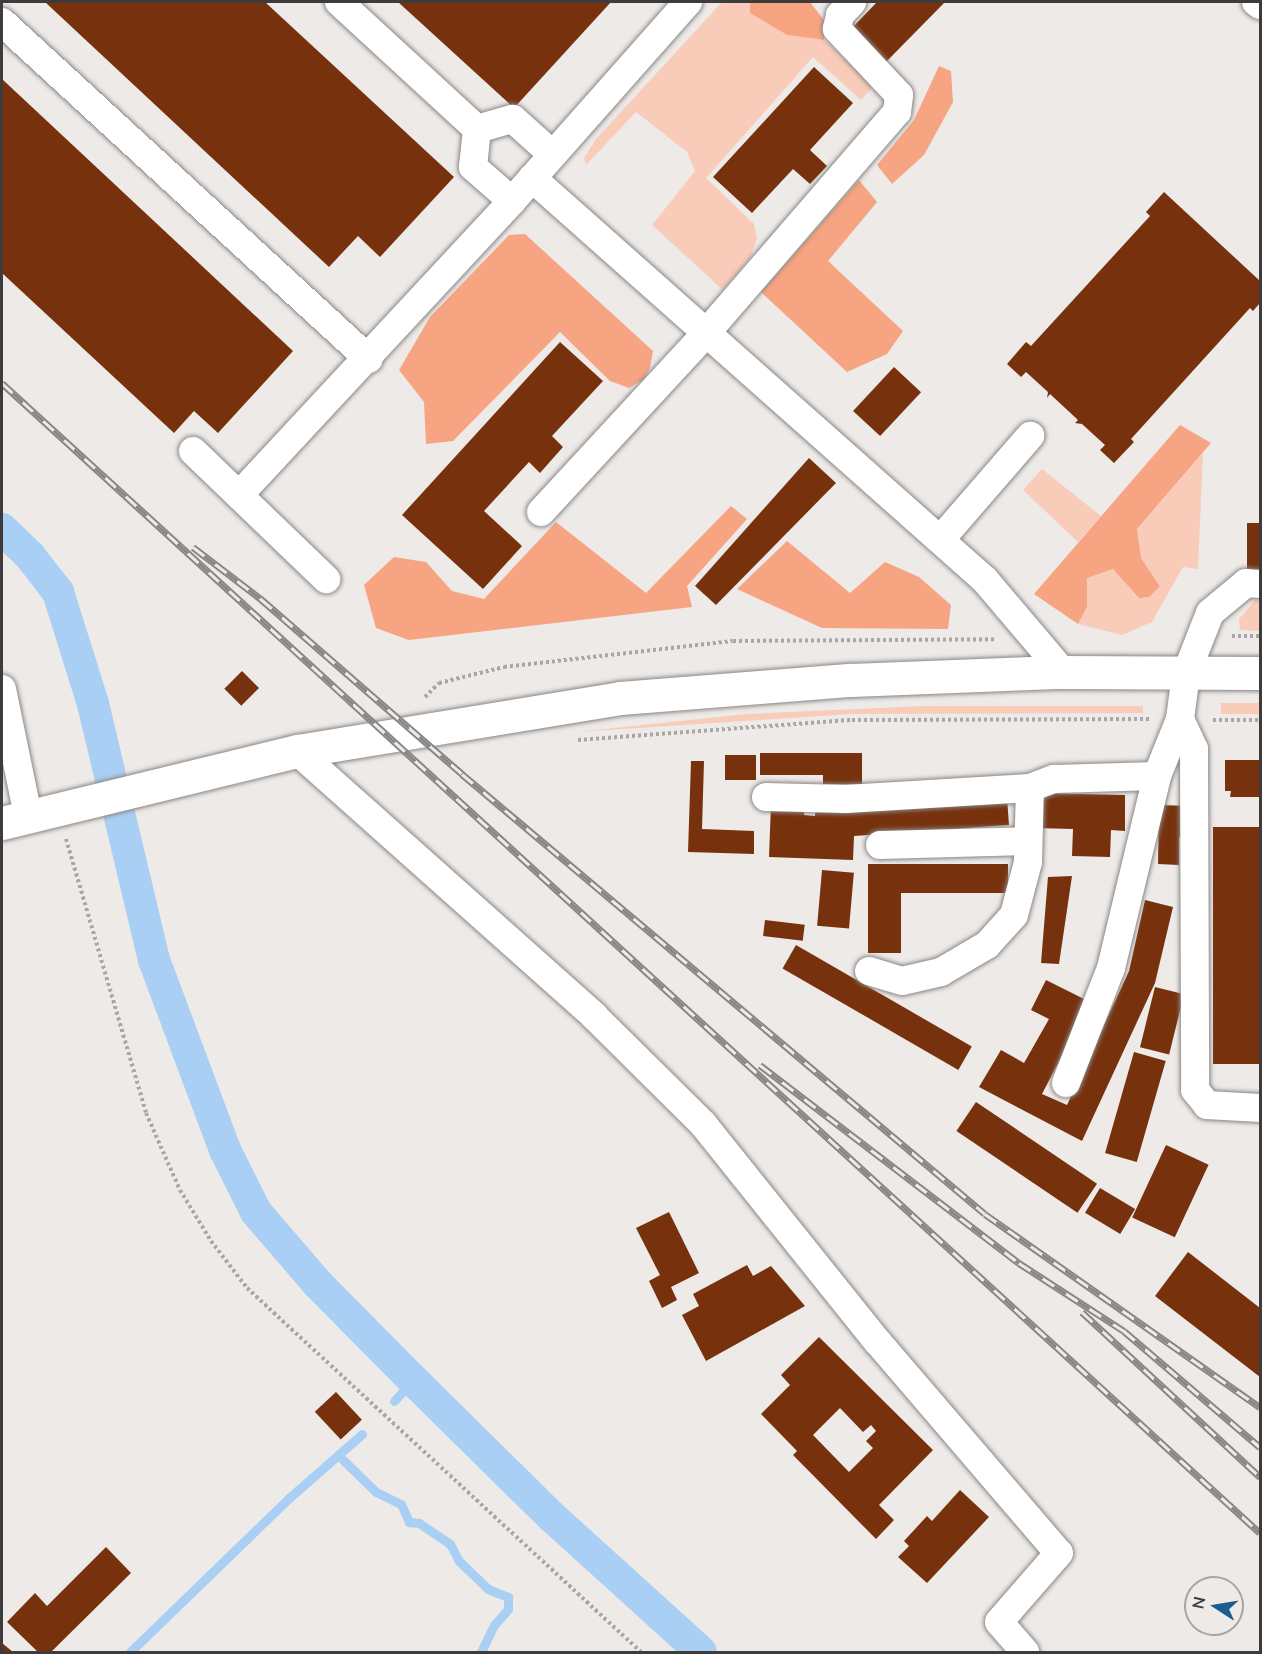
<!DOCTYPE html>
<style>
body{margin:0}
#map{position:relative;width:1262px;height:1654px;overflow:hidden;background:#edeae8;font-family:Mulish,sans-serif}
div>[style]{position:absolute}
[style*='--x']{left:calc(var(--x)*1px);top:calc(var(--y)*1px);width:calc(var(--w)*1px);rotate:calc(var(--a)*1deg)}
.green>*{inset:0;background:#f9ccb9;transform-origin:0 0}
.forest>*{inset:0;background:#f6a481}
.stream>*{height:9px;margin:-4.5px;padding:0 4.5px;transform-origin:4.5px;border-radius:4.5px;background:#aacff4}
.canal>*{height:32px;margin:-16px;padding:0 16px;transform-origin:16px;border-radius:16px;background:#aacff4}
.building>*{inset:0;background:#77310d;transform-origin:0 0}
.path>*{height:4px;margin-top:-2px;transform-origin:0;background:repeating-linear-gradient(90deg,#a9a6a5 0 3px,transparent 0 6px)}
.roads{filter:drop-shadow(0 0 2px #8a8785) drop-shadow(0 0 2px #8a8785)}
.minor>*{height:28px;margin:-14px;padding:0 14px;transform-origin:14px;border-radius:14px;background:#fff}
.major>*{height:33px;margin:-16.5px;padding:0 16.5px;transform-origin:16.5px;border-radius:16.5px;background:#fff}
.rail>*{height:7px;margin-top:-3.5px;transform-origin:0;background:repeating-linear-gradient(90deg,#edeae8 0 14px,#898686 0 28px);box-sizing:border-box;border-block:2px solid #898686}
span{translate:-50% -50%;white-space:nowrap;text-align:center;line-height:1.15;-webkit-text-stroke:6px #edeae8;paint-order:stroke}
.frame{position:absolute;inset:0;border:3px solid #3d3b3b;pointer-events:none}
.north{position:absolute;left:1184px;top:1576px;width:60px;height:60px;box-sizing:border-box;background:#edeae8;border:2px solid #a7a4a3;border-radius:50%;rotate:282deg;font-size:16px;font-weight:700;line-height:24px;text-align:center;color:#3d3b3b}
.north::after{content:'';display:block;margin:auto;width:21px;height:27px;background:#1c5c92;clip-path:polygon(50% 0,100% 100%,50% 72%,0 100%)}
</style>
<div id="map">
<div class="green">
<i style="clip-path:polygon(722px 2px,750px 2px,750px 13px,787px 35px,824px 40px,874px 86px,861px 100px,813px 57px,706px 178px,754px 224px,757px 238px,751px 256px,723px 290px,652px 225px,695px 171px,687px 152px,636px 112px,586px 165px,584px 158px,596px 139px)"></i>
<i style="clip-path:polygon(1203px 453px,1198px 569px,1183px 567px,1152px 622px,1122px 635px,1078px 624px,1087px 607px,1086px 578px,1113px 569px,1160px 585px,1141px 558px,1137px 529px)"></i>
<i style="clip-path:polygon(1042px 469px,1101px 516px,1078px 542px,1023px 490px)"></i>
<i style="clip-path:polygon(1255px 600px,1260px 600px,1260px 631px,1240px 630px,1239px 619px)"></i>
<i style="left:1260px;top:703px;width:11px;height:39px;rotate:90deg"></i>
<i style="clip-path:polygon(924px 706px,1143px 706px,1143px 713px,852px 714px,576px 732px,747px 714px)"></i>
</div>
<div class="forest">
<i style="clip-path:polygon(750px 2px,810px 2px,824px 20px,824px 40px,787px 35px,750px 13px)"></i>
<i style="clip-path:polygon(939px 66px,951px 71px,953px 102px,924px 155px,892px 184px,877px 165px,914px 120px)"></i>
<i style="clip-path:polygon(859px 180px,877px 202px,828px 261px,903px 331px,887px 354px,847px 372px,761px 292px)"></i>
<i style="clip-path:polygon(525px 234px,653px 351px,650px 368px,644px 379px,629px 388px,610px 381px,560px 332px,453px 441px,426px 444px,424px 402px,399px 370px,430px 317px,509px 235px)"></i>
<i style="clip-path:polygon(1180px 425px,1211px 443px,1137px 529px,1141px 558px,1160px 586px,1149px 597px,1139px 598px,1113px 569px,1087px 578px,1087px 607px,1078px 624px,1034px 594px)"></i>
<i style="clip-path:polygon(731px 506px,747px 519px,687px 586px,692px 607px,409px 640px,376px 628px,364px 585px,394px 557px,426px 562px,452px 591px,484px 599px,556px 522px,646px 593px)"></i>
<i style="clip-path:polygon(787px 541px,850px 593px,885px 562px,919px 577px,951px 605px,948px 629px,822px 628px,737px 589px)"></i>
</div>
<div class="stream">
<i style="--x:394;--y:1401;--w:28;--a:-48"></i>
<i style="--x:338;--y:1455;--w:53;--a:44.2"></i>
<i style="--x:376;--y:1492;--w:28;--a:26"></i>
<i style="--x:401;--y:1504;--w:20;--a:66"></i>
<i style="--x:409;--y:1522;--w:10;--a:6"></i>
<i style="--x:419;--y:1523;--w:37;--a:34"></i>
<i style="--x:450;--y:1544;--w:19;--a:62"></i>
<i style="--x:459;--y:1561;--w:40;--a:44"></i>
<i style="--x:488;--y:1589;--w:22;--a:22"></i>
<i style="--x:508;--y:1597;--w:12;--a:90"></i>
<i style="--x:508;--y:1609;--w:21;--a:131"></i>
<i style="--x:494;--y:1625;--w:30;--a:116"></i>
<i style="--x:130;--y:1652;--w:221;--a:-44.1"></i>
<i style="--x:289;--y:1498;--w:97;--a:-41.2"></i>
</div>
<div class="canal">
<i style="--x:2;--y:529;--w:39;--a:44"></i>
<i style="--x:30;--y:556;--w:46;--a:52.1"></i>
<i style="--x:58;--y:592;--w:117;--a:72.6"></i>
<i style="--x:93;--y:704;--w:263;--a:76.6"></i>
<i style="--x:154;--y:960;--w:203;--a:69.5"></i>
<i style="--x:225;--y:1150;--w:69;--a:63.4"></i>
<i style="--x:256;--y:1212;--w:95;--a:49.3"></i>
<i style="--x:318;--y:1284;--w:135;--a:45.3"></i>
<i style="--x:413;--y:1380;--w:194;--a:44.6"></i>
<i style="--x:551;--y:1516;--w:202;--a:42.2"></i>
</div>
<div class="building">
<i style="clip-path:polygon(45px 2px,265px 2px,454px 177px,380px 257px,358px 236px,329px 267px)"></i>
<i style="clip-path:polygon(398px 2px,611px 2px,514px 108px)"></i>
<i style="clip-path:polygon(877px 2px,945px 2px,885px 63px,851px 29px)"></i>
<i style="clip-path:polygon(814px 67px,853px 103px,810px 150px,827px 166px,810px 184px,793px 169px,752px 213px,713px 177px)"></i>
<i style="clip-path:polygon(2px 79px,293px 351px,218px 433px,194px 411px,174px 433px,2px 273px)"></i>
<i style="clip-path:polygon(1164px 192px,1260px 281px,1260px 303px,1253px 311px,1250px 308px,1131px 439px,1134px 442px,1114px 463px,1100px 450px,1105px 445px,1082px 424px,1075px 423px,1078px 420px,1050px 394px,1047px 398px,1048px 392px,1026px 372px,1021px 377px,1007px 364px,1026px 342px,1031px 346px,1150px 216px,1146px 212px)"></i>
<i style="clip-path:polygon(560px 342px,603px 381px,552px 436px,563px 447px,540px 473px,529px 462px,484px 511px,522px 546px,483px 589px,402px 515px)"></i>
<i style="left:894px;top:367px;width:37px;height:60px;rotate:43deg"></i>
<i style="clip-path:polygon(809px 458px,836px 483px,716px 605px,695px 586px)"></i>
<i style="left:1247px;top:523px;width:13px;height:49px"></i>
<i style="left:242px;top:671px;width:24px;height:25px;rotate:45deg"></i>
<i style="clip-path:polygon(760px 753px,862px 753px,862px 784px,823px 784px,823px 775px,760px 775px)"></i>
<i style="left:725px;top:755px;width:31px;height:25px"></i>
<i style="clip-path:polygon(1225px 760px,1260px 760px,1260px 797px,1230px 797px,1231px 791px,1225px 791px)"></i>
<i style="clip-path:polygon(691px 761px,704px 761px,702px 829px,754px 831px,754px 854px,688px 852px)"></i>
<i style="clip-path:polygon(1036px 793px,1125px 795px,1125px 831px,1111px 830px,1110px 857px,1072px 856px,1073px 829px,1035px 828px)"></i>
<i style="clip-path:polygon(1007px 797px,1009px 825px,854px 836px,853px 860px,769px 857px,771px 804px,804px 806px,804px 815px,815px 816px,816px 806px)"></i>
<i style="clip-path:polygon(1159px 805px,1190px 806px,1189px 838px,1179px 837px,1179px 865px,1158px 864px)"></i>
<i style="left:1213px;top:827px;width:47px;height:237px"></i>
<i style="clip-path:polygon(868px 864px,1008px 864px,1008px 893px,901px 893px,901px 953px,868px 953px)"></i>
<i style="left:822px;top:870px;width:32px;height:56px;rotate:5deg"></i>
<i style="clip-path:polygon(1072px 876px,1059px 964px,1041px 963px,1048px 877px)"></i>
<i style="clip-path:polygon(1145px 900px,1173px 907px,1155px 983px,1082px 1141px,979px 1087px,1001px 1050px,1024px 1063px,1049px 1019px,1031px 1010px,1046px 980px,1090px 1002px,1042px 1094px,1067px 1105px,1129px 971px)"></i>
<i style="left:765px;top:920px;width:40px;height:16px;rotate:7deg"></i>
<i style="left:796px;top:945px;width:203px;height:27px;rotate:30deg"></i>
<i style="left:1155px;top:987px;width:30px;height:62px;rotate:14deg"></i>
<i style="left:1134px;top:1052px;width:33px;height:105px;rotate:16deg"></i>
<i style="left:976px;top:1102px;width:146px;height:35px;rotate:34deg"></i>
<i style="left:1166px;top:1145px;width:47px;height:80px;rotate:25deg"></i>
<i style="left:1100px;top:1188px;width:41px;height:29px;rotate:31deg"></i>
<i style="clip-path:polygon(669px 1212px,699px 1273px,671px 1287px,677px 1300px,662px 1308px,649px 1281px,660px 1275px,636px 1228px)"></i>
<i style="clip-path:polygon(1188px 1252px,1260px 1308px,1260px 1377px,1155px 1296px)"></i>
<i style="clip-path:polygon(747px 1265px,753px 1276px,771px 1266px,805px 1306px,706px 1361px,682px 1315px,699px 1306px,693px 1294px)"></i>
<i style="clip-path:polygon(evenodd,819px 1337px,933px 1450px,879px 1505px,894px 1520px,876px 1539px,793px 1455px,797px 1451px,761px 1414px,790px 1385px,781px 1375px,819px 1337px,840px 1408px,863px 1432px,871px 1425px,876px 1431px,866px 1441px,873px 1448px,849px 1472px,813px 1435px,840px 1408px)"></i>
<i style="left:336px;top:1392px;width:38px;height:29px;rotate:47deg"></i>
<i style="clip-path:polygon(960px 1490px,989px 1517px,927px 1583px,898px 1557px,909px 1546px,904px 1541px,927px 1516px,932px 1521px)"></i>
<i style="clip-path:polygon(106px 1547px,131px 1573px,51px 1652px,38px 1652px,7px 1622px,35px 1593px,47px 1606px)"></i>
<i style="clip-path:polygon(2px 1643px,13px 1652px,2px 1652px)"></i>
</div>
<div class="path">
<i style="--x:1232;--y:636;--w:28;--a:0"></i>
<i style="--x:425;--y:697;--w:20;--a:-45"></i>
<i style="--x:439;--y:683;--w:67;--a:-13.8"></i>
<i style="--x:504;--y:667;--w:230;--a:-6.5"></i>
<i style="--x:733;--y:641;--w:263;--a:-0.4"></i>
<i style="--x:1213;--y:720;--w:47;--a:0"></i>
<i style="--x:578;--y:740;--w:275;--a:-4.2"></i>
<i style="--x:852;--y:720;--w:297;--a:-0.2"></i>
<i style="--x:66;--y:839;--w:285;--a:73.7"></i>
<i style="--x:146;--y:1113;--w:84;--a:66.2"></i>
<i style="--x:180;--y:1190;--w:60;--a:58.7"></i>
<i style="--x:211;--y:1241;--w:59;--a:52.5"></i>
<i style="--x:247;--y:1288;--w:536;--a:42.73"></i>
</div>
<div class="roads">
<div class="minor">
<i style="--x:339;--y:2;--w:188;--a:42.6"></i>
<i style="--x:1256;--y:2;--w:5;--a:37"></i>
<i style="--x:2;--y:22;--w:498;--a:42.6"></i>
<i style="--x:532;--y:178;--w:606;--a:41.59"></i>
<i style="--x:985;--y:580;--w:121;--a:49.7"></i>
<i style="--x:512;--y:201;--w:52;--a:-138.9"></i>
<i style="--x:473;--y:167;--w:38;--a:-84"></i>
<i style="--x:477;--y:129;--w:37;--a:-16"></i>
<i style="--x:513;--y:119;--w:52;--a:41.9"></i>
<i style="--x:193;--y:451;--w:185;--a:43.9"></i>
<i style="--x:239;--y:495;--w:401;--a:-47.1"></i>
<i style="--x:512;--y:201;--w:266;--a:-48.5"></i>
<i style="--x:541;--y:512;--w:245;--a:-47.3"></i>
<i style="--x:707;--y:332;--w:291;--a:-49.2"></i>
<i style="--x:897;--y:112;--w:17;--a:-83"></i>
<i style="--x:899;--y:95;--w:91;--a:-133.2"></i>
<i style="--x:837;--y:29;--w:14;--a:-78"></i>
<i style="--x:840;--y:15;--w:18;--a:-47"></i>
<i style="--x:940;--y:540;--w:138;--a:-49.1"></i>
<i style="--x:1260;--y:584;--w:14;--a:-176"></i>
<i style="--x:1246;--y:583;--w:47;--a:140.2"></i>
<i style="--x:1210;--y:613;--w:66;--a:111.5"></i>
<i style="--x:1186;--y:674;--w:45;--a:97.6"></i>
<i style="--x:1180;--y:719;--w:33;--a:65"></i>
<i style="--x:1194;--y:749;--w:341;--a:89.8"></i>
<i style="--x:1195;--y:1090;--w:19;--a:51"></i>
<i style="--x:1207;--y:1105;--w:53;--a:3.2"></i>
<i style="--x:2;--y:689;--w:130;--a:78.4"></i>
<i style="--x:297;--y:751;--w:398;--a:41.7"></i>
<i style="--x:594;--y:1016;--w:153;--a:44.7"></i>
<i style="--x:703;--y:1124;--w:278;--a:51.3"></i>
<i style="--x:877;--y:1341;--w:279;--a:49.4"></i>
<i style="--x:1059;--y:1553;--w:91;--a:131"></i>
<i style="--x:999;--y:1622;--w:40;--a:49"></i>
<i style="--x:766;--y:797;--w:80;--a:1.4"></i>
<i style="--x:846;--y:799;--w:184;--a:-3.4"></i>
<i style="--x:880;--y:845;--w:148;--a:-1.5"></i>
<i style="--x:869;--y:971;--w:34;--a:17"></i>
<i style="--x:902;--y:981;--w:40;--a:-13"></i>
<i style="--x:941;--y:972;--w:53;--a:-30.4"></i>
<i style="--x:987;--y:945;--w:40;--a:-48"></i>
<i style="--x:1014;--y:915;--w:55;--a:-75.2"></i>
<i style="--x:1028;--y:862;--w:74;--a:-88.5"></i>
<i style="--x:1030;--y:788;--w:26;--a:-21"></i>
<i style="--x:1054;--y:779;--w:103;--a:-1.7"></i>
<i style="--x:1066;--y:1083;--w:123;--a:-68.6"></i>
<i style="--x:1111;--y:968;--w:197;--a:-76.5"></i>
<i style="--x:1157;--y:776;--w:61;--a:-68"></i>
</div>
<div class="major">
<i style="--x:2;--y:823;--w:304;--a:-13.7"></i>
<i style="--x:297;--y:751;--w:327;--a:-9.3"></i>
<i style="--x:620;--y:698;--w:232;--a:-4.5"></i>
<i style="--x:851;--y:680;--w:212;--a:-2.2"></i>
<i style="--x:1063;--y:672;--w:197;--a:0.3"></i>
</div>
</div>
<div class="rail">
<i style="--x:2;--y:383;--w:1704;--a:42.43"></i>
<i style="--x:193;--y:547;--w:86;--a:37.4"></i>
<i style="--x:261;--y:599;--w:267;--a:41"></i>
<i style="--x:462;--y:774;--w:683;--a:40.07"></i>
<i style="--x:985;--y:1214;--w:336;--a:35.1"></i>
<i style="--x:760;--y:1065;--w:326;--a:37.4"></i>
<i style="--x:1019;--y:1263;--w:125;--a:32.9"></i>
<i style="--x:1124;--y:1331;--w:179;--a:40.5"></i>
<i style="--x:1082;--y:1312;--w:243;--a:42.8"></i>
</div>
<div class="frame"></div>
<div class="north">N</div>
</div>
